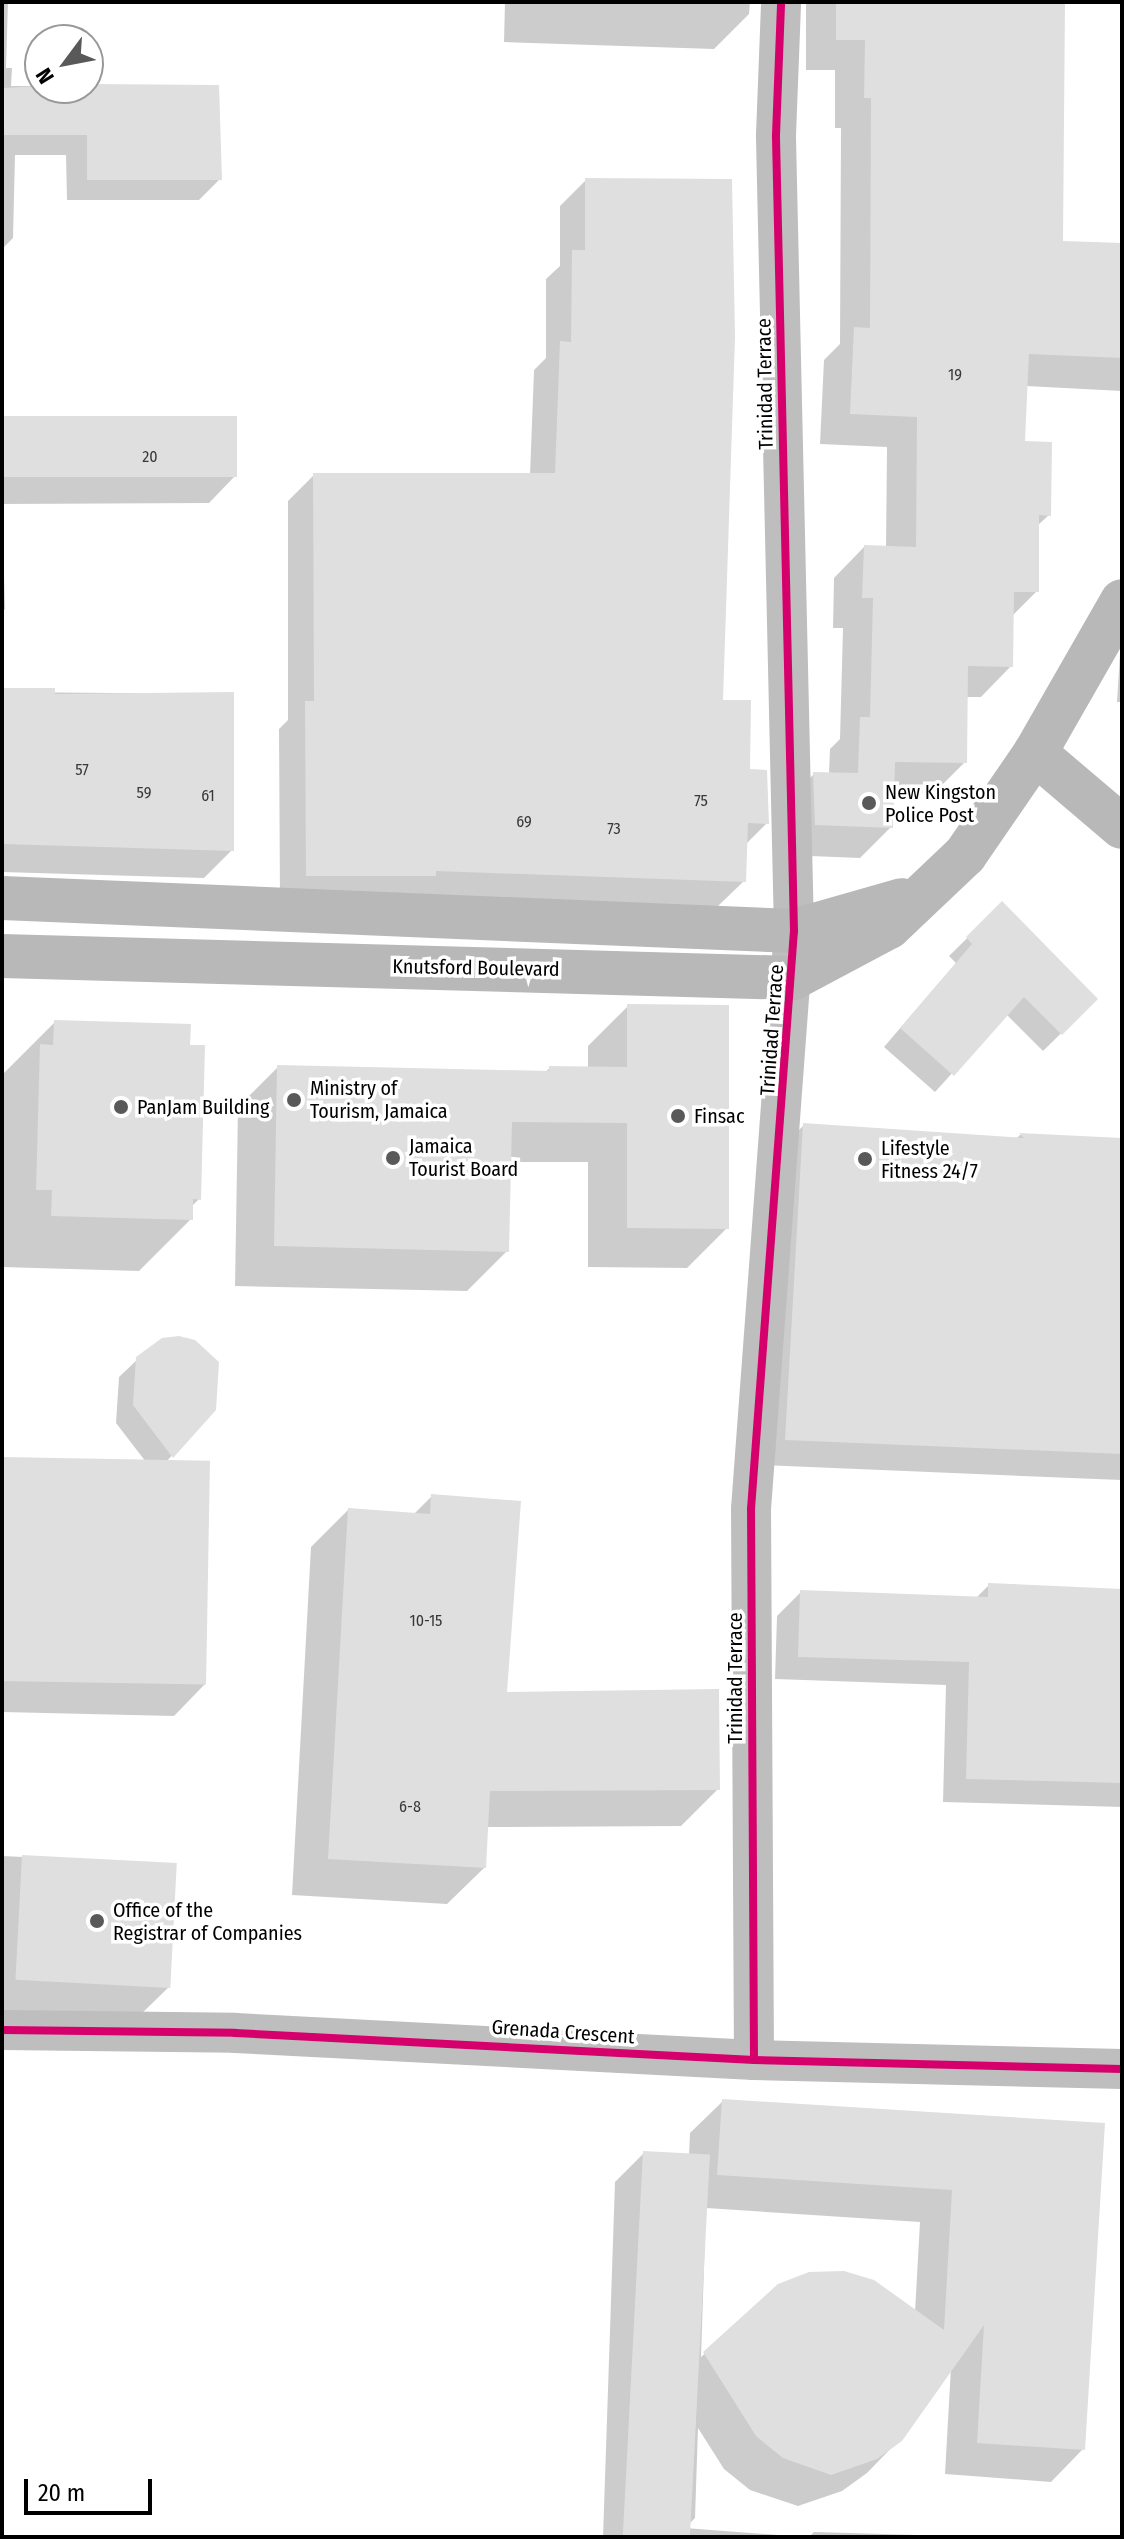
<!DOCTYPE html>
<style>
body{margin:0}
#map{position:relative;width:1124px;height:2539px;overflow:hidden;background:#fff;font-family:"Fira Sans Condensed",sans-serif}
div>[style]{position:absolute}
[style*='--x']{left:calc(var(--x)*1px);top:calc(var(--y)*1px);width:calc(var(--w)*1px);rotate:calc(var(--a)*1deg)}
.shadow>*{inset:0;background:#0003}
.building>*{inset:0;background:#dfdfdf;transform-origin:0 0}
.street>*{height:40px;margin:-20px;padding:0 20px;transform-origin:20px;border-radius:20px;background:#bebebe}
.secondary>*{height:44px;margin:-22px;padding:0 22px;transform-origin:22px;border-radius:22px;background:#b8b8b8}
.cycleway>*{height:8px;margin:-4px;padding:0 4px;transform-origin:4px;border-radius:4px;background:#d6006c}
.dots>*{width:22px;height:22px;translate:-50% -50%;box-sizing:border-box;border:4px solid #fff;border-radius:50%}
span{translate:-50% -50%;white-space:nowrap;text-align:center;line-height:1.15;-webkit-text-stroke:7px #fff;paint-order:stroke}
.number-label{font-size:16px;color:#383838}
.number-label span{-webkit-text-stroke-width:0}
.street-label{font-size:20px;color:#000}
.poi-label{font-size:20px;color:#000}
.left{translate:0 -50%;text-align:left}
.frame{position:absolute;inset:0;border:4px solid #000;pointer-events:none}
.north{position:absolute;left:24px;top:24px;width:80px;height:80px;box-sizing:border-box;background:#fff;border:2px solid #999;border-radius:50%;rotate:238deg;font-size:22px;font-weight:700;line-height:32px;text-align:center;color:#000}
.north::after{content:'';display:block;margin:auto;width:28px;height:36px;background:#595959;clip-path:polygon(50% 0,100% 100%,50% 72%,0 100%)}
.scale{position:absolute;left:24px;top:2479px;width:128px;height:36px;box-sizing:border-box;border:4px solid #000;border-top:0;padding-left:10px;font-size:24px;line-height:28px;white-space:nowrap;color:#000;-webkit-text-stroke:6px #fff;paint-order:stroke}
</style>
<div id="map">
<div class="shadow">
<i style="clip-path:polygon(2px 2px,8px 2px,6px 68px,12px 68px,11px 86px,40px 86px,220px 179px,199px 200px,67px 200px,66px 155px,15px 155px,13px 238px,2px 249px)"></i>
<i style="clip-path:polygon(505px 2px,750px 2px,749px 14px,714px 49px,504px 42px)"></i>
<i style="clip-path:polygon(806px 2px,1061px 2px,1061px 243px,1122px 245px,1122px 391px,1026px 386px,1023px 443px,1049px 515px,1037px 526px,1037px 591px,1012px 616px,1011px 666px,981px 697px,965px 697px,965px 762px,934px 793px,892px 792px,891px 827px,860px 858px,785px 855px,784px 804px,814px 774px,829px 774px,830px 749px,840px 739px,843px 628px,833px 628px,834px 578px,864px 547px,886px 548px,887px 447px,820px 444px,824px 360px,840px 344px,841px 128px,835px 128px,835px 70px,806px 70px)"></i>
<i style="clip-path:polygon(586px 180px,720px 702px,767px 823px,745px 845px,744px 881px,717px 907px,280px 901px,279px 729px,288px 720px,288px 501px,314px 475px,530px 475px,534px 370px,546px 358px,546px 279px,560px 266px,560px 206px)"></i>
<i style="clip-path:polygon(2px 420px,235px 476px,209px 503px,2px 504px)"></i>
<i style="clip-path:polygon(2px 507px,5px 609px,2px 612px)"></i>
<i style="clip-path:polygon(1122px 621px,1122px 702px,1117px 702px)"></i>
<i style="clip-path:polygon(2px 692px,232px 694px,232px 850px,204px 878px,2px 872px)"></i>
<i style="clip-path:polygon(1002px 904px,1096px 999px,1043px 1051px,1006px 1014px,935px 1092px,884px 1047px,956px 963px,949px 956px)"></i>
<i style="clip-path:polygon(628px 1006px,727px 1228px,687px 1268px,588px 1267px,588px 1162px,509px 1162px,507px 1251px,467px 1291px,235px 1286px,238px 1107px,278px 1067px,544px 1073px,550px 1068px,588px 1068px,588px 1046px)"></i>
<i style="clip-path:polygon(55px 1022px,199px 1199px,191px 1207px,191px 1219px,139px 1271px,2px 1267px,3px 1074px)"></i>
<i style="clip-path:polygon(804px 1125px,1016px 1139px,1020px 1135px,1122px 1140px,1121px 1480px,759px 1465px,777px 1152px)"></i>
<i style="clip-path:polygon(138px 1359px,214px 1409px,166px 1462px,205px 1684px,174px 1716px,2px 1712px,2px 1459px,146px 1462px,116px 1423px,119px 1377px)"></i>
<i style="clip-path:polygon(432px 1496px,505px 1694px,718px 1789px,681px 1826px,486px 1827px,484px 1868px,447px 1904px,292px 1895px,311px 1547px,348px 1510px,413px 1515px)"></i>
<i style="clip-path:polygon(989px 1585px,1122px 1591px,1122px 1807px,943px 1802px,946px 1685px,775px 1679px,777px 1616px,801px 1592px,975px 1599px)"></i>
<i style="clip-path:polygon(2px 1856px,175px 1864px,170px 1986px,138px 2017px,2px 2013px)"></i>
<i style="clip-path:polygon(evenodd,723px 2101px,1102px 2125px,1083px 2449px,1051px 2482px,945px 2474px,951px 2367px,900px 2439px,867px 2473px,842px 2491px,798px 2506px,750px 2490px,724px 2469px,698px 2428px,695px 2518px,685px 2528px,805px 2537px,603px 2537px,615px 2182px,644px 2153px,689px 2155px,690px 2133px,723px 2101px,706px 2208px,920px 2222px,915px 2312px,779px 2286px,701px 2357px,706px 2208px)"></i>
<i style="clip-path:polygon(814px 2532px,987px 2537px,809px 2537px)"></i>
</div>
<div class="building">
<i style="clip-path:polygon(836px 2px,1065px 2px,1063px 241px,1122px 243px,1122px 358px,1029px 354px,1025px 441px,1052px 442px,1051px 516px,1039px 515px,1039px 592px,1014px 592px,1013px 667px,968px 666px,967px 763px,895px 762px,893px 828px,815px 825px,813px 772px,858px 773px,860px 717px,870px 717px,873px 598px,862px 598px,864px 545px,916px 547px,917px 417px,850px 414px,854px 327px,870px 328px,871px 98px,864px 98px,865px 40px,836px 40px)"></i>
<i style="clip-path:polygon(88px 84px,219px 85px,222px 180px,87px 180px,87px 135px,2px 135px,2px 88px)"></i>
<i style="clip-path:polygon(585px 178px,732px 179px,735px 337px,723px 700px,751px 700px,750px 769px,767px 770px,769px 824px,748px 823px,746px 882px,436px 871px,436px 876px,306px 876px,305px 701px,314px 701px,313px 473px,555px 473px,560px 341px,571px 342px,572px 250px,585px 250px)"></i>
<i style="left:237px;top:416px;width:61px;height:235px;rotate:90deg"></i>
<i style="clip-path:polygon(2px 688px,55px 688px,55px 694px,234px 692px,234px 851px,2px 844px)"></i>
<i style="clip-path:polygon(1002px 901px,1098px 999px,1062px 1035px,1024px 997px,954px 1076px,900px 1028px,972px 944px,966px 937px)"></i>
<i style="clip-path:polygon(627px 1004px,729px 1005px,729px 1229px,627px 1228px,627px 1123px,512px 1122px,509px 1252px,274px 1246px,277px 1065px,549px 1071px,549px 1066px,627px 1067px)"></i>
<i style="clip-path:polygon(54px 1020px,191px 1024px,190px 1045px,205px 1045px,201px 1200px,193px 1199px,193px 1220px,51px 1216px,52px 1190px,36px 1190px,40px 1044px,53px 1045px)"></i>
<i style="clip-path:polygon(803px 1123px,1024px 1138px,1019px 1133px,1122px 1138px,1122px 1454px,785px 1440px)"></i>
<i style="clip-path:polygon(179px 1336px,195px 1340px,219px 1362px,216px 1410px,173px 1458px,133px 1405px,136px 1357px,162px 1338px)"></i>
<i style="left:2px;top:1457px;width:208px;height:224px;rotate:1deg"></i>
<i style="clip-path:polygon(431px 1494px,521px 1501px,507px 1692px,719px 1689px,720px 1790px,490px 1791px,486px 1868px,328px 1859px,348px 1508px,430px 1514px)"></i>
<i style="clip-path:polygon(988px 1583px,1122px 1589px,1122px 1783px,966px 1779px,969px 1662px,798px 1657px,800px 1590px,988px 1597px)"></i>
<i style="left:22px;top:1855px;width:155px;height:125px;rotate:3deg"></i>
<i style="clip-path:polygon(722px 2099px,1105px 2123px,1085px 2450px,977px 2443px,984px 2325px,902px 2441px,877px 2459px,831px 2475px,783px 2458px,756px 2436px,703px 2352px,778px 2284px,809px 2272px,844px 2271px,874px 2280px,944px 2330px,952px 2190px,717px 2175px)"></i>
<i style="left:643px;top:2151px;width:67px;height:386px;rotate:3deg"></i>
</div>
<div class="street">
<i style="--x:2;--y:2030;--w:233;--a:0.7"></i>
<i style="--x:235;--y:2033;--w:520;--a:2.98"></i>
<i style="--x:754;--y:2060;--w:368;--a:1.4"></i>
<i style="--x:754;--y:2060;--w:551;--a:-90.31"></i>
<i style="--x:751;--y:1509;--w:580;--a:-85.75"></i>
<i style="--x:794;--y:931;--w:796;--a:-91.3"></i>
<i style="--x:776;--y:135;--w:133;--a:-87.8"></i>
</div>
<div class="secondary">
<i style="--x:1035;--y:753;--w:114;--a:40.4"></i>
<i style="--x:2;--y:898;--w:793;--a:2.39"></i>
<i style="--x:794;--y:931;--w:112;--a:-16"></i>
<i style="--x:2;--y:956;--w:791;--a:1.59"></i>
<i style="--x:793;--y:978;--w:109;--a:-28"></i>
<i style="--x:889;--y:927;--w:105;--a:-43.5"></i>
<i style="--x:965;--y:855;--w:124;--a:-55.5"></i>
<i style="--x:1035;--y:753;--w:175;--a:-60.2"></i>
</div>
<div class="cycleway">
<i style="--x:2;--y:2030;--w:233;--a:0.7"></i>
<i style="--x:235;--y:2033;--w:520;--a:2.98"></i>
<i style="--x:754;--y:2060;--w:368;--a:1.4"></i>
<i style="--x:754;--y:2060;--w:551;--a:-90.31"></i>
<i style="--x:751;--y:1509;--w:580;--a:-85.75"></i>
<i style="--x:794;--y:931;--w:796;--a:-91.3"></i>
<i style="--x:776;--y:135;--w:133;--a:-87.8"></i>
</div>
<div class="dots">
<i style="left:869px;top:803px;background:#595959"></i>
<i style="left:294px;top:1100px;background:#595959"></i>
<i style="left:121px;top:1107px;background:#595959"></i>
<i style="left:678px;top:1116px;background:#595959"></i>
<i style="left:393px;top:1158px;background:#595959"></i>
<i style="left:865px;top:1159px;background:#595959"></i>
<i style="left:97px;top:1921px;background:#595959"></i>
</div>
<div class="number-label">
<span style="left:955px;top:375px">19</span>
<span style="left:150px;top:457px">20</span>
<span style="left:82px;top:770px">57</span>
<span style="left:144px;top:793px">59</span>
<span style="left:208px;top:796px">61</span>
<span style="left:701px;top:801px">75</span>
<span style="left:524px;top:822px">69</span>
<span style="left:614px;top:829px">73</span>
<span style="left:426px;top:1621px">10-15</span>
<span style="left:410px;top:1807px">6-8</span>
</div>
<div class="street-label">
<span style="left:765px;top:384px;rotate:-91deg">Trinidad Terrace</span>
<span style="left:476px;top:968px;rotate:1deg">Knutsford Boulevard</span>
<span style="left:772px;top:1030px;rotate:-86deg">Trinidad Terrace</span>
<span style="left:735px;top:1678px;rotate:-90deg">Trinidad Terrace</span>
<span style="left:563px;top:2032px;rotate:4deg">Grenada Crescent</span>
</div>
<div class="poi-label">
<span class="left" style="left:885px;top:804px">New Kingston<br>Police Post</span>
<span class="left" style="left:310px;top:1100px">Ministry of<br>Tourism, Jamaica</span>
<span class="left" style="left:137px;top:1107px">PanJam Building</span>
<span class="left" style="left:694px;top:1116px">Finsac</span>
<span class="left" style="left:409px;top:1158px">Jamaica<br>Tourist Board</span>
<span class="left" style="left:881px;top:1160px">Lifestyle<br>Fitness 24/7</span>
<span class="left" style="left:113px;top:1922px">Office of the<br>Registrar of Companies</span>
</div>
<div class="frame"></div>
<div class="north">N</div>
<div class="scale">20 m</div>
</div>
